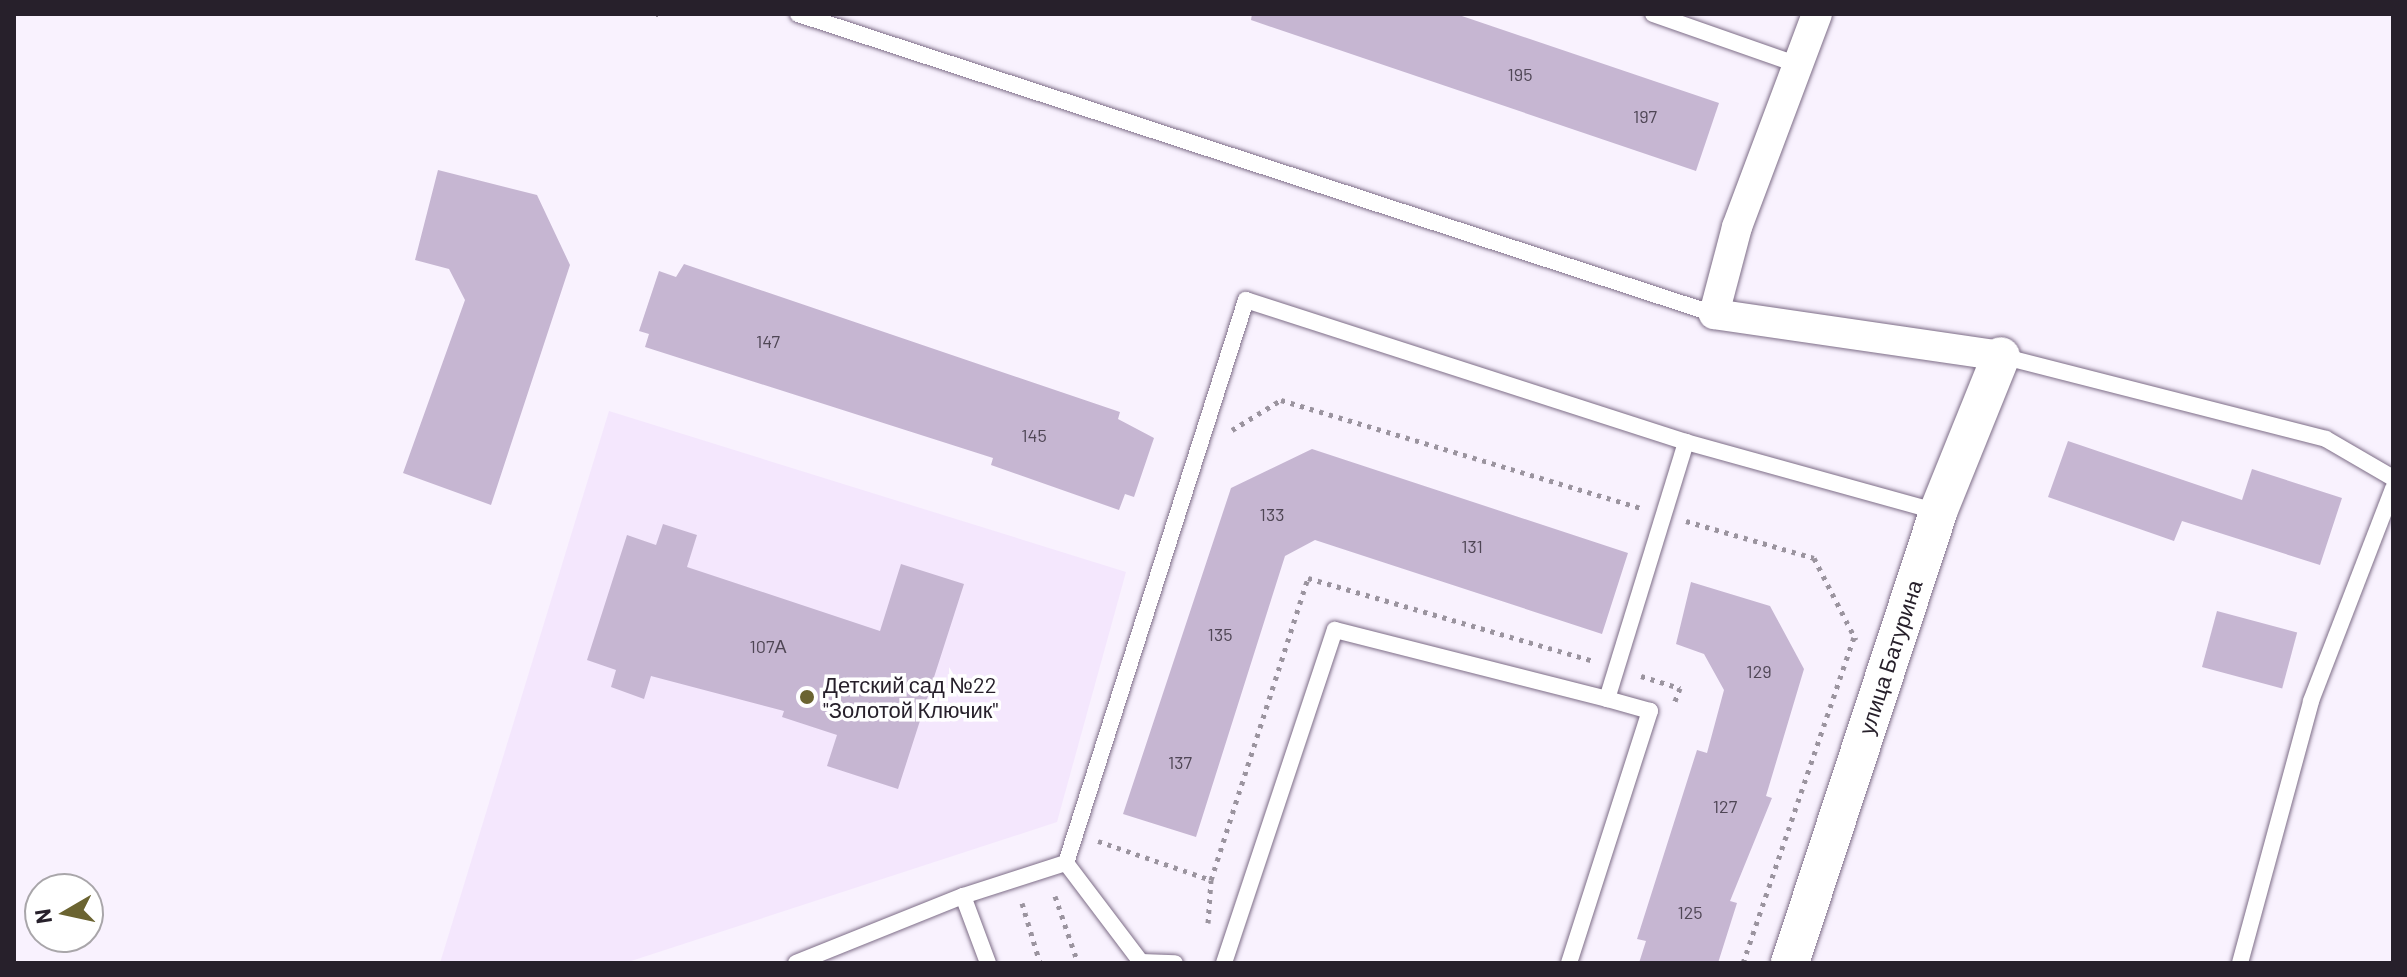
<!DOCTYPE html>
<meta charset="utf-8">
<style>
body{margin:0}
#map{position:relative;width:2407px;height:977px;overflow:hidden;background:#f9f2fe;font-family:Barlow,sans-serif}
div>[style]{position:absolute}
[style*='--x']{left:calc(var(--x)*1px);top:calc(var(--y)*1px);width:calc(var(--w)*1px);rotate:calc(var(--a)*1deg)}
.built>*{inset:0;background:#f4e7fd}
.building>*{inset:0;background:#c6b6d2;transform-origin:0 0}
.path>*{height:5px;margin-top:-2.5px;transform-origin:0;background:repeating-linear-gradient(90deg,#9b949f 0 4px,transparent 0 10px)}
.roads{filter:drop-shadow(0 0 2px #7d6d87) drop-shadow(0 0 2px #7d6d87)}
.service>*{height:16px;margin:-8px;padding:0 8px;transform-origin:8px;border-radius:8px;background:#fff}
.minor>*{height:30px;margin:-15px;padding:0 15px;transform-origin:15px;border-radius:15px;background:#fff}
.tertiary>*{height:38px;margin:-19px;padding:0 19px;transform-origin:19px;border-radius:19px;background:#fff}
.dots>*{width:22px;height:22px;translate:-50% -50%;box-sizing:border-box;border:4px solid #fff;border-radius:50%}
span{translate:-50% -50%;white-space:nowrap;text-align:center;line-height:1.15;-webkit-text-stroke:7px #fff;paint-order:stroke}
.number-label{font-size:18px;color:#4f4655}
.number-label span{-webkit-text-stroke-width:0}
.street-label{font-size:22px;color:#27202b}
.poi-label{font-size:22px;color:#27202b}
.left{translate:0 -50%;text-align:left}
.frame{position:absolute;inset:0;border:16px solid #27202b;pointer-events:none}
.north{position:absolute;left:24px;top:873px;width:80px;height:80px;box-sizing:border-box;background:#fff;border:2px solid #a9a6aa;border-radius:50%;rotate:261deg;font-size:22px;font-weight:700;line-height:32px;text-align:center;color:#27202b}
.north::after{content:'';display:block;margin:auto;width:28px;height:36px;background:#6b6431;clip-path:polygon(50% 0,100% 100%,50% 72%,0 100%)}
</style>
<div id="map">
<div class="built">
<i style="clip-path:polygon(609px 411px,1126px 572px,1057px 822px,625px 963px,440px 963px)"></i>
</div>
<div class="building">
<i style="clip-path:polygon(1252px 14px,1456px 14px,1719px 103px,1696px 171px,1251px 20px)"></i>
<i style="clip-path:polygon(438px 170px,537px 195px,570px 265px,491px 505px,403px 473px,465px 300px,449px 269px,415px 260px)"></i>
<i style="clip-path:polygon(684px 264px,1120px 412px,1118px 419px,1154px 438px,1134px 497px,1125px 494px,1119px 510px,991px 465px,993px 458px,645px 347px,649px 334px,639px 331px,659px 271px,676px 277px)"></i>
<i style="clip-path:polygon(2068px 441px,2242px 500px,2252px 469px,2342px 498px,2320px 565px,2182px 521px,2174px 541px,2048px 497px)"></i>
<i style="clip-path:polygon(1312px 449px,1628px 553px,1602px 634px,1315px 540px,1285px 556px,1196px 837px,1123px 814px,1231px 488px)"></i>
<i style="clip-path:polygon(663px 524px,697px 535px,687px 567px,880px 631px,901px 564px,964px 584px,898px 789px,827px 766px,837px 735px,782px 717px,784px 711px,651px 676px,644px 699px,611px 687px,616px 670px,587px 660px,627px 535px,656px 545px)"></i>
<i style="clip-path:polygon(1691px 582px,1770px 606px,1804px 669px,1766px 796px,1772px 798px,1730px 901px,1737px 903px,1718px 963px,1639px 963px,1646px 941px,1637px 939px,1697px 750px,1707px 753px,1724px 690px,1704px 654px,1676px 644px)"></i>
<i style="left:2217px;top:611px;width:83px;height:58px;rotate:15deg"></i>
</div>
<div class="path">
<i style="--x:656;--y:14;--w:2;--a:0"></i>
<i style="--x:1232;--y:430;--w:57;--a:-31.5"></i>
<i style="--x:1281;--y:400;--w:377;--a:16.7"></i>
<i style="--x:1686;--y:521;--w:133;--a:16.1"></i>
<i style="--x:1814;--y:558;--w:92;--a:62.9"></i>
<i style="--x:1641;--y:676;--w:41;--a:17.1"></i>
<i style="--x:1680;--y:688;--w:17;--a:111"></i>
<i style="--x:1098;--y:841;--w:120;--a:19"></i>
<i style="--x:1211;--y:880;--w:317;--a:-72.2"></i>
<i style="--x:1308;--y:578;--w:298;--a:16.2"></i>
<i style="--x:1055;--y:896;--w:71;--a:71.1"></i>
<i style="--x:1022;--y:903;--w:63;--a:73.3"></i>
<i style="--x:1208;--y:923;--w:43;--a:-86"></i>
<i style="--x:1743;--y:963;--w:344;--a:-71.2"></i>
</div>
<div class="roads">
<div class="service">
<i style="--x:798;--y:14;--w:964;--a:18.13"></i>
<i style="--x:1653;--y:14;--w:155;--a:19.3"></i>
<i style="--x:2001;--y:356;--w:335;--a:14.3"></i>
<i style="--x:2326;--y:439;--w:78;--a:30.2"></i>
<i style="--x:1066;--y:863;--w:591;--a:-72.27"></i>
<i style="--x:1246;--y:300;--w:462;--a:17.9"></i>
<i style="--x:1686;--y:442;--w:262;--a:15.5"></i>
<i style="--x:963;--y:896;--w:108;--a:-17.8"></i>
<i style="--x:1066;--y:863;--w:124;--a:52.9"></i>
<i style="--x:1141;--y:962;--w:34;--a:2"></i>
<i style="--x:796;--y:963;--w:180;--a:-21.9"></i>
<i style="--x:963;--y:896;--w:72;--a:69.5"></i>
<i style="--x:1224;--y:963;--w:351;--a:-71.6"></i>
<i style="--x:1335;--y:630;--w:281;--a:14.2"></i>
<i style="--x:1607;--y:699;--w:269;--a:-72.9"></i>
<i style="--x:1569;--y:963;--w:265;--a:-72.2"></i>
<i style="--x:1650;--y:711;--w:45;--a:-164.4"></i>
<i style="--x:2240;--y:963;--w:271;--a:-74.8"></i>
<i style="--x:2311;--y:701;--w:228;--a:-68.9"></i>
</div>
<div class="minor">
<i style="--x:1817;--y:14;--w:228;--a:110.6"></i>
<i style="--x:1737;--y:227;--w:90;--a:104.8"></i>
<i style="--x:1714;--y:314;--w:290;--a:8.3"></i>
</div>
<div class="tertiary">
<i style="--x:1790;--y:963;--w:475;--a:-71.8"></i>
<i style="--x:1938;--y:512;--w:168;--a:-68"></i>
</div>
</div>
<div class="dots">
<i style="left:807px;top:697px;background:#6b6431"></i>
</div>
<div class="number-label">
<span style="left:1520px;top:74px">195</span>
<span style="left:1645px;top:116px">197</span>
<span style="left:768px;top:341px">147</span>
<span style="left:1034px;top:435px">145</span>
<span style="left:1272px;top:514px">133</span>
<span style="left:1472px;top:546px">131</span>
<span style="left:1220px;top:634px">135</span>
<span style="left:768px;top:646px">107А</span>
<span style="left:1759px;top:671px">129</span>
<span style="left:1180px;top:762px">137</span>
<span style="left:1725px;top:806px">127</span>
<span style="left:1690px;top:912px">125</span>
</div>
<div class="street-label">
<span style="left:1890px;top:657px;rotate:-72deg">улица Батурина</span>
</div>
<div class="poi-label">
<span class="left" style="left:823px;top:697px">Детский сад №22<br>"Золотой Ключик"</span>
</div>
<div class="frame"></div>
<div class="north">N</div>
</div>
